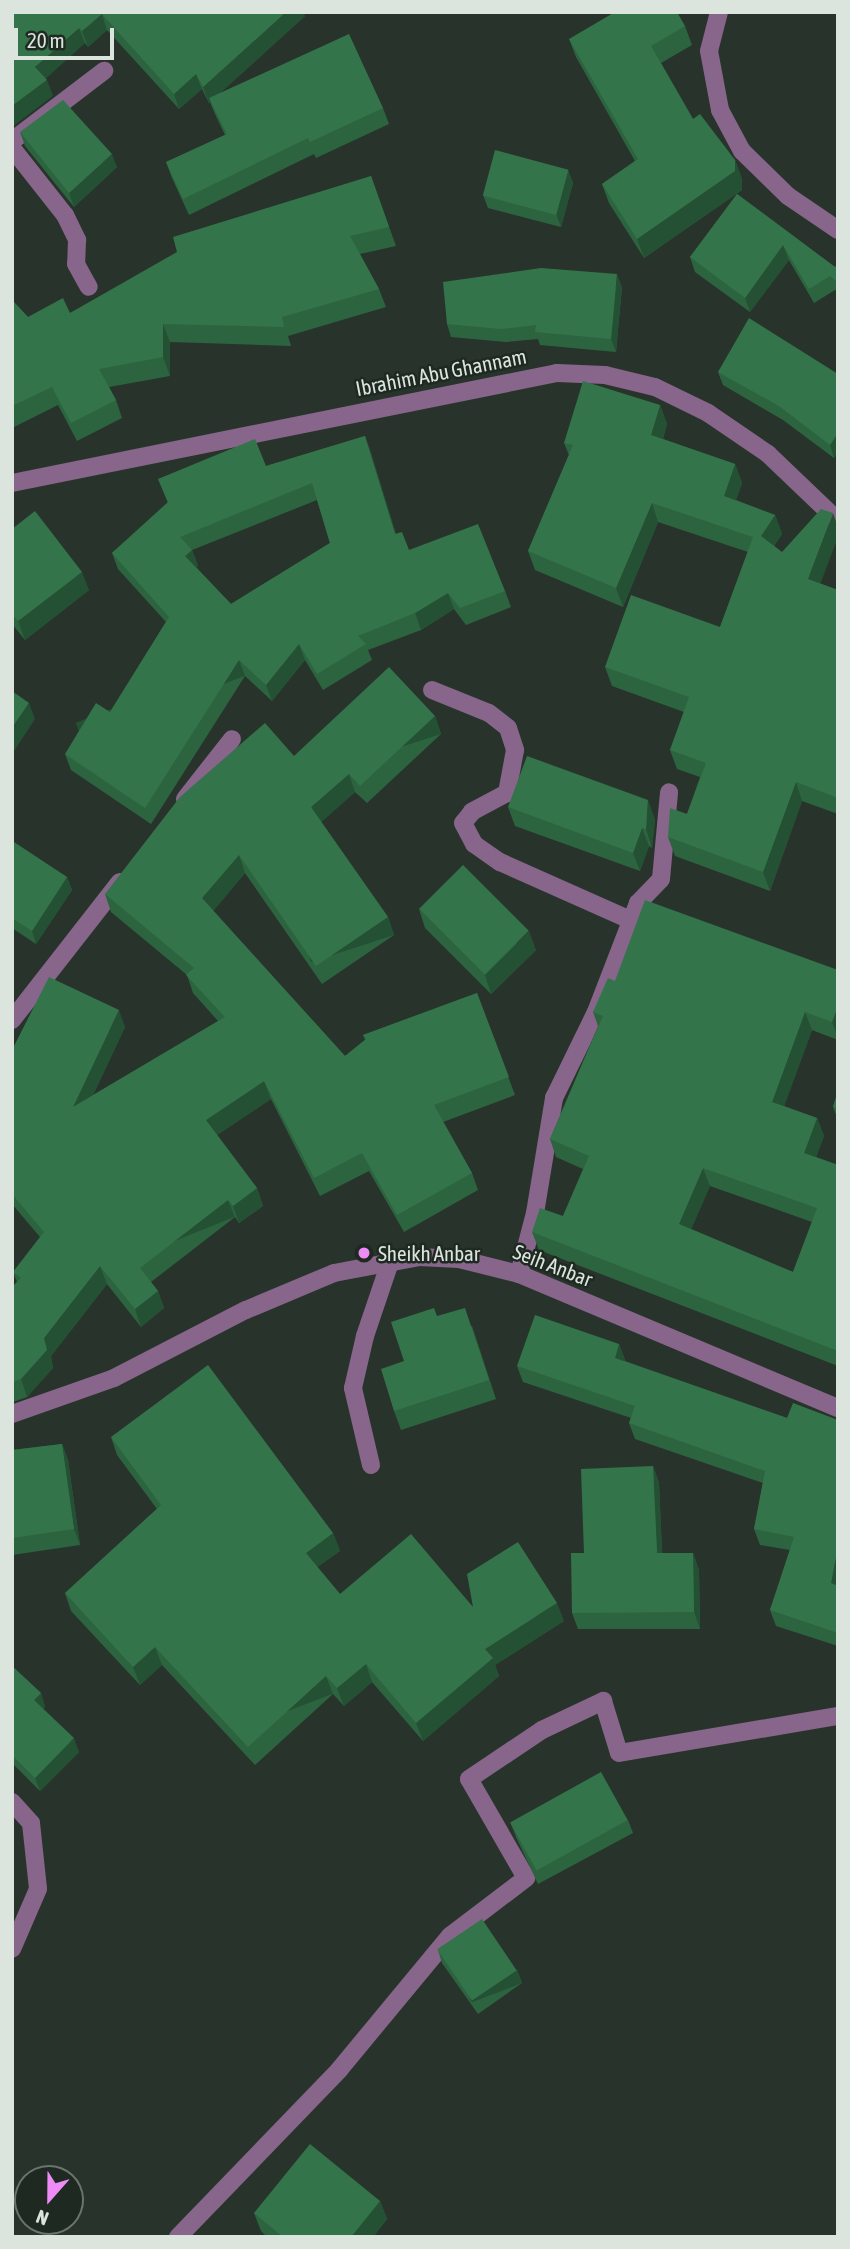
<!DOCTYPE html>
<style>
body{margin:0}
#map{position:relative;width:850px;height:2249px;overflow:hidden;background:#28342b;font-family:"Asap Condensed",sans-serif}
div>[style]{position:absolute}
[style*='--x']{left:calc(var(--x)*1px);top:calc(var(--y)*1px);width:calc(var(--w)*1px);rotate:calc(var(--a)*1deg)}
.minor>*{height:18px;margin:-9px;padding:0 9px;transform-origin:9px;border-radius:9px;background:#88658a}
.wall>*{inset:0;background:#2d6440}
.shaded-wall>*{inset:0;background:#245134;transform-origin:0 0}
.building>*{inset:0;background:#34744a;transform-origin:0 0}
.dots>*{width:19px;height:19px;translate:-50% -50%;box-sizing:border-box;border:4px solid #1e2a21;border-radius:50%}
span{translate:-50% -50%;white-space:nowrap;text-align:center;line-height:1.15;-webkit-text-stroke:5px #1e2a21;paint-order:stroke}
.street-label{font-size:21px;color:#dce4de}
.poi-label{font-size:21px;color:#dce4de}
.left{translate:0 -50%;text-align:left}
.frame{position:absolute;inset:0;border:14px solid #dce4de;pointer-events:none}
.north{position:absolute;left:14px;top:2165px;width:70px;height:70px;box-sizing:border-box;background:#1e2a21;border:2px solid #6a746d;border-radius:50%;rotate:201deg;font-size:19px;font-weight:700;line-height:28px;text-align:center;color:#dce4de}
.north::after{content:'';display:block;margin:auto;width:24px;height:32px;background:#ef8bf6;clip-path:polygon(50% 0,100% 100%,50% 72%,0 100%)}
.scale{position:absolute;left:14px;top:28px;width:100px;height:32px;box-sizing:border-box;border:4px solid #dce4de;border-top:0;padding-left:9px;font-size:21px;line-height:24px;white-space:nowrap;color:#dce4de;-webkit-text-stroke:5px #1e2a21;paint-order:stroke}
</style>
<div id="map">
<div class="minor">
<i style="--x:719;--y:12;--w:40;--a:104.4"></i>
<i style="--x:709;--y:51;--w:60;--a:79.4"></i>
<i style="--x:720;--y:110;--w:47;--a:61.8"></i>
<i style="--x:742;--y:151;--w:64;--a:44.4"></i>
<i style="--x:788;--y:196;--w:60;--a:34.2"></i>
<i style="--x:12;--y:141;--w:116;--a:-37.3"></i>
<i style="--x:12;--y:148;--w:85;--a:51.7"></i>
<i style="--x:65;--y:215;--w:28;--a:64"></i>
<i style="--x:77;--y:240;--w:24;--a:92"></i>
<i style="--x:76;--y:264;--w:26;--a:61"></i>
<i style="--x:12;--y:483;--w:556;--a:-11.41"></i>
<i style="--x:557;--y:373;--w:48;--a:2.4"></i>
<i style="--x:605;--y:375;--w:51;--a:13.5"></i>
<i style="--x:655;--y:387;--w:59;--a:26.1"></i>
<i style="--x:708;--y:413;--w:73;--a:34.3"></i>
<i style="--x:768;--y:454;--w:97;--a:43.7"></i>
<i style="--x:432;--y:690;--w:61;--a:22"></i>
<i style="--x:489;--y:713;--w:24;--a:38"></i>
<i style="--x:508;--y:728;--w:23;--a:72"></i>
<i style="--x:515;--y:750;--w:44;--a:100.5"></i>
<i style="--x:507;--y:793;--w:40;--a:152"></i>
<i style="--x:472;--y:812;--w:14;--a:129"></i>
<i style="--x:463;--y:823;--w:24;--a:62"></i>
<i style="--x:474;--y:844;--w:32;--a:35"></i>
<i style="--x:500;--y:862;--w:142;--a:24"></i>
<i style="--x:185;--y:799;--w:76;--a:-51.9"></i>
<i style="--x:12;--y:1020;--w:175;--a:-52"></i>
<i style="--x:519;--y:1274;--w:63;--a:-75.3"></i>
<i style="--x:535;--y:1213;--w:117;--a:-80.6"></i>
<i style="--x:554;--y:1098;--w:96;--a:-64"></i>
<i style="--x:596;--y:1012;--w:117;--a:-68.9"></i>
<i style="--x:638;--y:903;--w:33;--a:-46"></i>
<i style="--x:661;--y:879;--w:87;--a:-84.7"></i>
<i style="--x:12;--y:1414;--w:108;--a:-19.4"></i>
<i style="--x:114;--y:1378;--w:148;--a:-27.3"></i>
<i style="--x:246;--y:1310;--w:95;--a:-22.8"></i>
<i style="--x:334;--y:1273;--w:86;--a:-10.7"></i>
<i style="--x:419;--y:1257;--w:40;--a:2.9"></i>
<i style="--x:459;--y:1259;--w:62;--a:14"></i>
<i style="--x:519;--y:1274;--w:346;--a:22.8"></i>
<i style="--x:371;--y:1465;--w:79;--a:-103.2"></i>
<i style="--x:353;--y:1388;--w:53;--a:-77"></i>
<i style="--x:365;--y:1336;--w:78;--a:-71.3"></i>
<i style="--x:12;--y:1802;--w:28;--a:48"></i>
<i style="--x:31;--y:1823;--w:66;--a:83.9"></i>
<i style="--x:38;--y:1889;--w:65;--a:113.4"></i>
<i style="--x:178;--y:2237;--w:232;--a:-46"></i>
<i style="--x:339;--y:2070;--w:174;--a:-50.4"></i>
<i style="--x:450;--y:1936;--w:96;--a:-37.3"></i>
<i style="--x:526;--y:1878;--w:114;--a:-119.9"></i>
<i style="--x:469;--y:1779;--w:88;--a:-33.9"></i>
<i style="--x:542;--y:1730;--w:68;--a:-25.4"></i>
<i style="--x:603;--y:1701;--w:54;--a:72.9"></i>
<i style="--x:619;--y:1753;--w:222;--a:-9.6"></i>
</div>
<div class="wall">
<i style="clip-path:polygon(12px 12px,305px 16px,220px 93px,383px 108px,389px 124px,316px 158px,314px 154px,189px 215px,172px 178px,166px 162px,225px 135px,215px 114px,210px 102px,209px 103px,202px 89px,179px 109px,107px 30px,88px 47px,85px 43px,45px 78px,53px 96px)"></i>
<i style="clip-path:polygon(685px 26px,692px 45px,661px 63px,693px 119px,735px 160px,742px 179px,742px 190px,644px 258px,609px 203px,602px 184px,635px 161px,576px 57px,569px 39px)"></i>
<i style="clip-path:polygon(20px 132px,117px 167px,74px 207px,25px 146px)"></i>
<i style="clip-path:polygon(568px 170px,573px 183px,561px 227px,488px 208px,483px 195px)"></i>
<i style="clip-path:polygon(371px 176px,396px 246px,360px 254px,379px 289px,386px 307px,288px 336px,291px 346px,170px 342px,170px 376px,109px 387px,116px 400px,122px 418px,77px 441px,58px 405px,12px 428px,12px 300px,28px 317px,70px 313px)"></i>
<i style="clip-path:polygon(737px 194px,835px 267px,838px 264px,838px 292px,835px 290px,814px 303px,789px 260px,750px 312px,695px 272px,690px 257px)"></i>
<i style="clip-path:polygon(622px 287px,616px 352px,540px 345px,538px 339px,506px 342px,451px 337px,447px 324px)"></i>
<i style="clip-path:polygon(718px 372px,838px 374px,834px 458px,783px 420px,723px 385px)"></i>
<i style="clip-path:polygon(660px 405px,667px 424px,663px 439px,735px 464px,742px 483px,736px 500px,775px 515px,782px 534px,774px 546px,821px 584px,838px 590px,838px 814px,802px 801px,770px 891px,675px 856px,668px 837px,687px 814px,700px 777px,677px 769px,670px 750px,684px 712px,612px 686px,605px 667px,720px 627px,748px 552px,658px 522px,623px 607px,535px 570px,528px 551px,569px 455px,564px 443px)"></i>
<i style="clip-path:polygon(evenodd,365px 436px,396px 534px,409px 550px,505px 591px,511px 607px,466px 625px,454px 609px,421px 630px,368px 650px,372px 660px,323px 690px,305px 660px,272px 701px,245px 676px,151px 824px,71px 770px,65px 754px,110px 712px,166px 622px,118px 569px,112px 553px,168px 503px,158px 479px,266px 466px,365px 436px,317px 500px,330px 543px,231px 604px,196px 567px,198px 566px,192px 550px,317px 500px)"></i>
<i style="clip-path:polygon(12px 529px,89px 590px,25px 640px,12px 624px)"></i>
<i style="clip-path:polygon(435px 716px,441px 734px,367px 803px,355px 792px,321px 822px,388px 917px,394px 935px,322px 984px,245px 873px,213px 911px,345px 1056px,365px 1040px,363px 1035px,477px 993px,515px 1095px,443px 1122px,472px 1173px,478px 1190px,404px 1232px,369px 1171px,320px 1196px,271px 1099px,217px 1135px,257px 1188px,263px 1206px,239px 1223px,235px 1217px,151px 1282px,158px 1291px,164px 1308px,141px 1327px,107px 1284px,51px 1356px,53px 1368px,27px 1397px,13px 1402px,12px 1401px,12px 1287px,17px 1282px,13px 1272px,40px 1237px,12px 1204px,12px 1050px,125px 1027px,93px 1095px,218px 1021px,193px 993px,187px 975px,111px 912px,105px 894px,294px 756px)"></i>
<i style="clip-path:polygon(508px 807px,655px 819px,652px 848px,649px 846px,640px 871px,515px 826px)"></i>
<i style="clip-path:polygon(12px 846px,67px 877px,72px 890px,36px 944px,12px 928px)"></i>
<i style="clip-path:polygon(419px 909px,536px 950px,491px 994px,425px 928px)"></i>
<i style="clip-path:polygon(evenodd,838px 970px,838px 1040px,812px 1030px,784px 1106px,817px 1118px,824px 1136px,816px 1157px,838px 1165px,838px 1366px,539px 1250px,532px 1232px,563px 1216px,583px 1169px,556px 1157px,550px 1139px,598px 1026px,593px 1012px,615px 981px,838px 970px,710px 1186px,812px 1222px,793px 1272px,691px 1229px,710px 1186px)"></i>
<i style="clip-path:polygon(838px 1091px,838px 1120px,833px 1107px)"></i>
<i style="clip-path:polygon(437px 1316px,472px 1326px,496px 1399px,401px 1430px,394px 1411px,404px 1361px)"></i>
<i style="clip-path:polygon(619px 1344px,625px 1360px,625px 1361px,787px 1418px,838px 1420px,838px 1646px,776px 1626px,770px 1610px,790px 1550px,760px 1545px,754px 1529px,763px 1483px,635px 1439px,629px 1423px,631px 1418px,523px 1382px,517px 1366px)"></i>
<i style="clip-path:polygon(111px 1437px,333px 1533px,340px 1551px,317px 1567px,340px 1594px,473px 1607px,564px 1621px,495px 1665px,499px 1676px,423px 1741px,372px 1682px,344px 1706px,333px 1694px,255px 1765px,162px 1665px,140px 1685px,71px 1611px,65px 1593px,157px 1509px,117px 1455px)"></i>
<i style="clip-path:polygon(62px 1444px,68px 1460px,80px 1545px,12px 1555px,12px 1450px)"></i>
<i style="clip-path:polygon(653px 1466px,659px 1483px,662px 1553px,693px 1553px,699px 1570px,700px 1629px,578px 1629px,572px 1613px,584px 1553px)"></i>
<i style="clip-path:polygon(12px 1666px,41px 1693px,45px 1707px,43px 1709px,79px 1752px,40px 1791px,12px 1763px)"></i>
<i style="clip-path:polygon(628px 1820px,633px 1833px,538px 1884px,516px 1837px,511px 1824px)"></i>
<i style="clip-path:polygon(438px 1950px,517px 1970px,522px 1983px,478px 2014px,442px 1963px)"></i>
<i style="clip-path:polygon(380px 2201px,387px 2219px,373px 2237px,267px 2237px,261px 2231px,254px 2213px)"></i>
</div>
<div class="shaded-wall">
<i style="clip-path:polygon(286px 12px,303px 12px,305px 16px,209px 103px,203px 87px)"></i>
<i style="clip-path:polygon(102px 14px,107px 30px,88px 47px,82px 31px)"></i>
<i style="clip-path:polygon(79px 28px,85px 43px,41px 83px,35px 67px)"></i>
<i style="clip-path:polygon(196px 74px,202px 89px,179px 109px,174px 94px)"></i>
<i style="clip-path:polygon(47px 80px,53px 96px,12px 127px,12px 106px)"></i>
<i style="clip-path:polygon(112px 154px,117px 167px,74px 207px,69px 193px)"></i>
<i style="clip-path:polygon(735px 160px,742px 179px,742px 190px,644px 258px,637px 239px)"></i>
<i style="clip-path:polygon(568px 170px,573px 183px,561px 227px,556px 214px)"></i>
<i style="clip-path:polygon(783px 245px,789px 260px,750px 312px,745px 298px)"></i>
<i style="clip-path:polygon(617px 274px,622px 287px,616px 352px,611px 339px)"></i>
<i style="clip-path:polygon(163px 324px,170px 342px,170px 376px,163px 357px)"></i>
<i style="clip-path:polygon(660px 405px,667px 424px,658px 454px,651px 435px)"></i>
<i style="clip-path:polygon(838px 433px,838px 453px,834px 458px,830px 445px)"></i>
<i style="clip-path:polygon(365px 436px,371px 452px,401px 550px,395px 534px)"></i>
<i style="clip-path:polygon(735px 464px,742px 483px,731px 515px,724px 496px)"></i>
<i style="clip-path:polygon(652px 503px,658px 522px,623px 607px,616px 588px)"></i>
<i style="clip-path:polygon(833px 513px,838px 527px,838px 537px,815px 598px,808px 579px)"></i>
<i style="clip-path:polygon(775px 515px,782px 534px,768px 555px,761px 536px)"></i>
<i style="clip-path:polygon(192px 550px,198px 566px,191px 572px,185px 556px)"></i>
<i style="clip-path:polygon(82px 572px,89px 590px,25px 640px,18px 621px)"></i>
<i style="clip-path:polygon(448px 593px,454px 609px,421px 630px,415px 613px)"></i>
<i style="clip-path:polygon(299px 644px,305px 660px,272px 701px,266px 685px)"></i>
<i style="left:239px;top:660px;width:17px;height:175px;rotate:69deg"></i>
<i style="clip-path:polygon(29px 703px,35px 719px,12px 754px,12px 728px)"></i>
<i style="left:435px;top:716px;width:19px;height:103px;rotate:72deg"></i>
<i style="clip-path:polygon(349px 774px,355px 792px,318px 825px,311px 807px)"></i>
<i style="clip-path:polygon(796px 782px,802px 801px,770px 891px,763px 872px)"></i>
<i style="clip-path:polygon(648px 800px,655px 819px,652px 848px,646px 829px)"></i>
<i style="clip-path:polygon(642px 828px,649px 846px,640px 871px,633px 853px)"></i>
<i style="clip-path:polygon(239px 855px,245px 873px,209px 916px,202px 898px)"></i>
<i style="clip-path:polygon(67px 877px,72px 890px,36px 944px,32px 931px)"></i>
<i style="left:388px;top:917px;width:19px;height:87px;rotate:72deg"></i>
<i style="clip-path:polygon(529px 931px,536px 950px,491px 994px,485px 975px)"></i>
<i style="clip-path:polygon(838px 1006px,838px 1038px,832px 1022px)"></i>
<i style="clip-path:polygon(119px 1010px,125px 1027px,79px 1125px,73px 1107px)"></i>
<i style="clip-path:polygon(805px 1012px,812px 1030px,779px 1120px,772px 1102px)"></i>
<i style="clip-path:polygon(264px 1081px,271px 1099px,212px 1138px,206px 1120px)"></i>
<i style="clip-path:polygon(817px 1118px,824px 1136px,811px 1171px,804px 1153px)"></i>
<i style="clip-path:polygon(703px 1168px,710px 1186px,685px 1243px,679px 1224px)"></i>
<i style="clip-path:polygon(257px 1188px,263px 1206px,239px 1223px,233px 1206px)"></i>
<i style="left:228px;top:1200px;width:18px;height:111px;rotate:68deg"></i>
<i style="clip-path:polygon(100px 1266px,107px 1284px,51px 1356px,53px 1368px,27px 1397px,21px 1379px,44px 1338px)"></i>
<i style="clip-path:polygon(158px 1291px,164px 1308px,141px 1327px,135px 1309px)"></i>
<i style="clip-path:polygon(619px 1344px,625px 1360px,620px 1374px,615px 1358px)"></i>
<i style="clip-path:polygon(62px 1444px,68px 1460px,80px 1545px,74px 1529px)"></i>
<i style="clip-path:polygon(653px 1466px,659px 1483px,663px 1570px,657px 1553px)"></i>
<i style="clip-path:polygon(333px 1533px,340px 1551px,312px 1571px,306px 1553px)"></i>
<i style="clip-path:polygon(838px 1546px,838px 1592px,831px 1583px)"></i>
<i style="clip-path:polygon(693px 1553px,699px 1570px,700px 1629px,694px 1612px)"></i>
<i style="clip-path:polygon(557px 1603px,564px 1621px,495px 1665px,499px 1676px,423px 1741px,416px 1723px,485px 1649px)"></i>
<i style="clip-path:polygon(155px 1647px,162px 1665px,140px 1685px,133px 1667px)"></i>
<i style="clip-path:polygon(366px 1664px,372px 1682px,344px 1706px,337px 1688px)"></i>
<i style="left:326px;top:1676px;width:19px;height:105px;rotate:69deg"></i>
<i style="clip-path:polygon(41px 1693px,45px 1707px,39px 1713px,34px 1700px)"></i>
<i style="clip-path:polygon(74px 1738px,79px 1752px,40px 1791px,35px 1778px)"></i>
<i style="left:517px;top:1970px;width:14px;height:54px;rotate:69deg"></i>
<i style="clip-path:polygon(380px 2201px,387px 2219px,373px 2237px,351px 2237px)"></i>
</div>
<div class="building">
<i style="clip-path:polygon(12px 12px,286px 12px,203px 87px,196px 74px,174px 94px,102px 14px,82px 31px,79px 28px,35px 67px,47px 80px,12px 106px)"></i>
<i style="clip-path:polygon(615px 12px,677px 12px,685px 26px,651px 46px,693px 119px,700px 114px,735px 160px,735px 171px,637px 239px,602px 184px,638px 159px,569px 39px)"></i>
<i style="clip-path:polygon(349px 34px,383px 108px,310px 142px,308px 138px,183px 199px,166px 162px,227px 134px,209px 98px)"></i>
<i style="clip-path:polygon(63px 100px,112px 154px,69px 193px,20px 132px)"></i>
<i style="left:495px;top:150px;width:76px;height:47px;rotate:15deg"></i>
<i style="clip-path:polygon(371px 176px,389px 227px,350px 236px,379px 289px,282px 317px,284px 327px,163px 324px,163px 357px,99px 369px,116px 400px,71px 423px,52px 387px,12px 406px,12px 300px,28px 317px,63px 298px,70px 313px,177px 252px,173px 237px)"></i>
<i style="clip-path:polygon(737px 194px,835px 267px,838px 264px,838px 283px,830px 276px,809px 289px,783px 245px,745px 298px,690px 257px)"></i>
<i style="clip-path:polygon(541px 268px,617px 274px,611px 339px,535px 332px,536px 325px,501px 329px,447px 324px,443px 282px)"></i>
<i style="clip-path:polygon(749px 318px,838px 374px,838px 433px,830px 445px,779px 406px,718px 372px)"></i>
<i style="clip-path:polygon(583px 381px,660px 405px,651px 435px,735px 464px,724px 496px,775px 515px,761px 536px,782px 552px,821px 509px,833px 513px,808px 579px,838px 590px,838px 798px,796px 782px,763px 872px,668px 837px,670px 808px,687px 814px,706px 763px,670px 750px,689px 697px,605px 667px,631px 595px,720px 627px,753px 537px,652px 503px,616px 588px,528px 551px,573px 445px,564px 443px)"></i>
<i style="clip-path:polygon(evenodd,365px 436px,395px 534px,402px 532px,409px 550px,478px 524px,505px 591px,460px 608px,448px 593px,415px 613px,358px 636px,366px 644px,317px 674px,299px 644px,266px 685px,239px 660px,145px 808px,65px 754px,96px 703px,110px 712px,169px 617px,112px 553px,168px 502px,158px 479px,255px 439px,266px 466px,365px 436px,312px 483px,330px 543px,231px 604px,185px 556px,192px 550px,180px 537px,312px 483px)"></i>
<i style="clip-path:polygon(35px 511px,82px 572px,18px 621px,12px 614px,12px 529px)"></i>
<i style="clip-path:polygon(389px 667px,435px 716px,360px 786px,349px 774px,311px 807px,388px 917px,316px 966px,239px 855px,202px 898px,345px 1056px,366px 1039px,363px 1035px,477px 993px,509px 1077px,434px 1105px,472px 1173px,397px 1215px,362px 1153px,314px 1178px,264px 1081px,206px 1120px,257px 1188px,233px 1206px,228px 1200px,140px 1268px,158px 1291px,135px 1309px,100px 1266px,44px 1338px,47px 1350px,21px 1379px,12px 1382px,12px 1287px,21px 1278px,13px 1272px,44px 1232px,12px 1194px,12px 1050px,49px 977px,119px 1010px,73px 1107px,225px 1017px,186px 975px,194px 968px,105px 894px,180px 797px,265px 723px,294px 756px)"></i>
<i style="clip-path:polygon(12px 691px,29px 703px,12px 728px)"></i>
<i style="clip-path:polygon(527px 756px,648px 800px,646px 829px,642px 828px,633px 853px,508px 807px)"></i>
<i style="clip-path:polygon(14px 842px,67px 877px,32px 931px,12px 918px,12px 846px)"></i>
<i style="left:463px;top:865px;width:93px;height:62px;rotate:45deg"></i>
<i style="clip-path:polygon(evenodd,645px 900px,838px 970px,838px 1006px,832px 1022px,805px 1012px,772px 1102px,817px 1118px,804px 1153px,838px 1165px,838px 1351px,532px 1232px,540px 1208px,563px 1216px,589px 1156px,550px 1139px,603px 1016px,593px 1012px,608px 978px,615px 981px,645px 900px,703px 1168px,817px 1208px,793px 1272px,679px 1224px,703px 1168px)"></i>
<i style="clip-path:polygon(838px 1091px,838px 1108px,833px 1107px)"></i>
<i style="clip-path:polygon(434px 1308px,437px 1316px,465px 1308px,489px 1380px,394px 1411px,381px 1369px,404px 1361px,391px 1322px)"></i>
<i style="clip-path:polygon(535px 1315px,619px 1344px,615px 1358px,787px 1418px,793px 1403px,838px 1420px,838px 1546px,831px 1583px,838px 1586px,838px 1633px,770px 1610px,794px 1537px,754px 1529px,765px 1471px,629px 1423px,635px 1406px,517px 1366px)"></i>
<i style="clip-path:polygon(208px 1365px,333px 1533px,306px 1553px,340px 1594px,411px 1534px,473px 1607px,467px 1574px,518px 1542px,557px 1603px,485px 1649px,493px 1658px,416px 1723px,366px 1664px,337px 1688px,326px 1676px,248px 1747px,155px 1647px,133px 1667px,65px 1593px,161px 1505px,111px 1437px)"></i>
<i style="clip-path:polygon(62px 1444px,74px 1529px,12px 1538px,12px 1450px)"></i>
<i style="clip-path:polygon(653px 1466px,657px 1553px,693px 1553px,694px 1612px,572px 1613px,571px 1553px,584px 1553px,581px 1469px)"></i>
<i style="clip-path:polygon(12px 1666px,41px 1693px,34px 1700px,74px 1738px,35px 1778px,12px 1755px)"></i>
<i style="left:601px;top:1772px;width:55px;height:104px;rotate:61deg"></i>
<i style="left:482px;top:1919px;width:62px;height:54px;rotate:56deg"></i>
<i style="clip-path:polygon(310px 2144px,380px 2201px,351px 2237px,283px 2237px,254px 2213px)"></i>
</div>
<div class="dots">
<i style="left:364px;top:1253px;background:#ef8bf6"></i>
</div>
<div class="street-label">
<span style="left:441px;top:372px;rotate:-11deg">Ibrahim Abu Ghannam</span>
<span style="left:553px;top:1265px;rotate:21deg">Seih Anbar</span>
</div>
<div class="poi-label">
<span class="left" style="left:378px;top:1253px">Sheikh Anbar</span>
</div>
<div class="frame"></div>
<div class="north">N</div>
<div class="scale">20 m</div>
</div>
